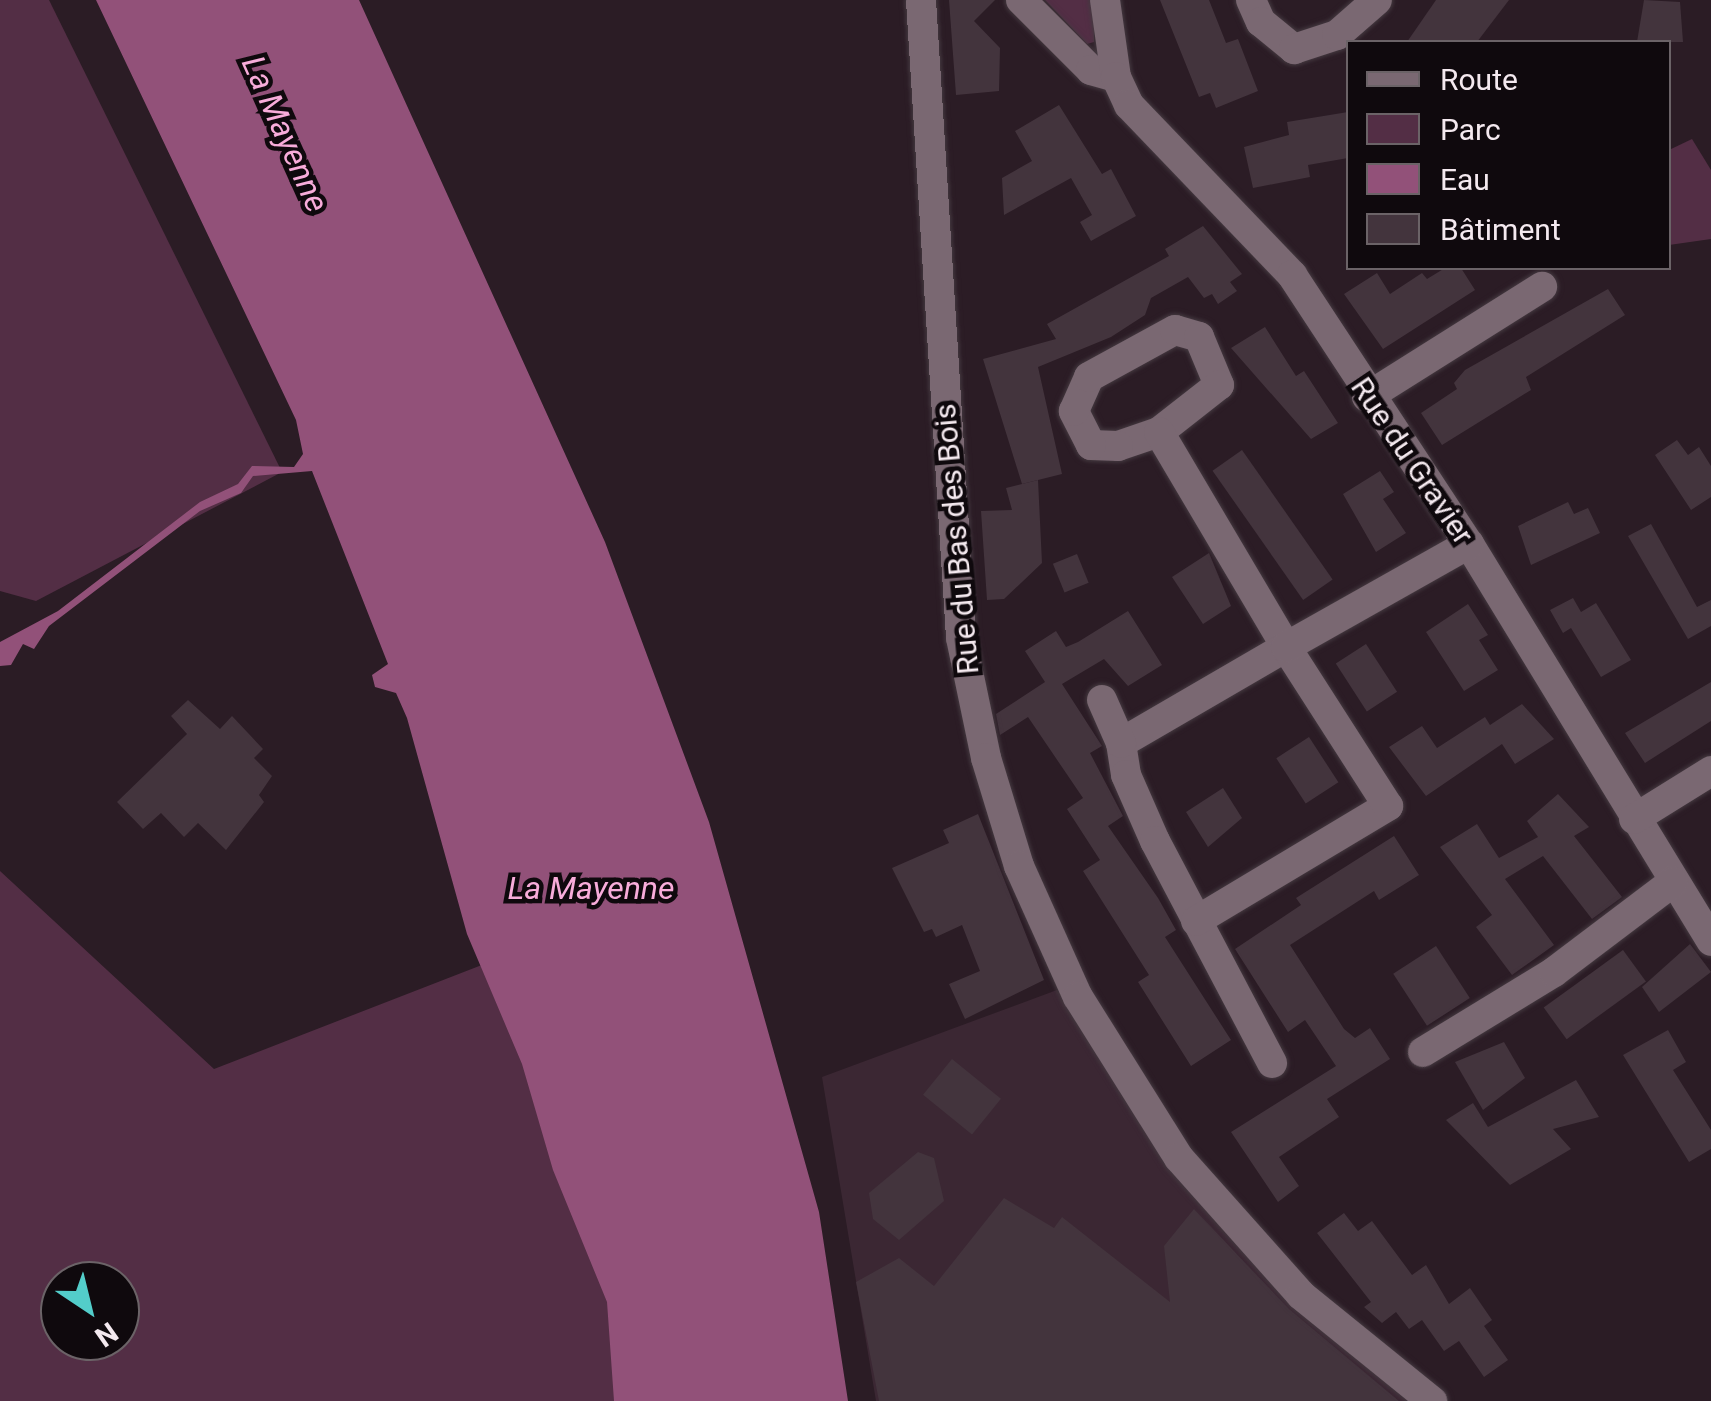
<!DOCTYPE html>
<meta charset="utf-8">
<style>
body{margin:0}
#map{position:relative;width:1711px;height:1401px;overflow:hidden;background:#2b1c25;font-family:Roboto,sans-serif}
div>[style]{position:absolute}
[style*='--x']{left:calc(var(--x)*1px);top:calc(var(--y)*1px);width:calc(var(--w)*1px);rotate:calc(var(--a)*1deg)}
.built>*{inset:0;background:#3b2733}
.green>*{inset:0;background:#532e45}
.water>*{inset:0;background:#925179}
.building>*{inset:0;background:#43343d;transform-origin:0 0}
.roads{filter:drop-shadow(0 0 2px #443940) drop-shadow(0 0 2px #443940)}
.street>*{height:30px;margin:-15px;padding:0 15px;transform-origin:15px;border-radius:15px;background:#7a6872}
.secondary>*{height:30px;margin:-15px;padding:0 15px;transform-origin:15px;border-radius:15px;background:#7a6872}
span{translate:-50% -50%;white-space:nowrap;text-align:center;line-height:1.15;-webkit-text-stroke:9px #0f090d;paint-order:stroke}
.street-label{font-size:30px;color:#f4e9ef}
.water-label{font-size:32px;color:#f8acda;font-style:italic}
.legend{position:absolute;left:1346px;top:40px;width:325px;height:230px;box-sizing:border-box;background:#0f090d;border:2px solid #6b6367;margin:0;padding:12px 18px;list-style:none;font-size:30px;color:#f4e9ef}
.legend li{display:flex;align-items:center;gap:20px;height:50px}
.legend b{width:50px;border:2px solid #6b6367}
.north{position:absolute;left:40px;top:1261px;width:100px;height:100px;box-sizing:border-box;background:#0f090d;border:2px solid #6b6367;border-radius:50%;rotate:145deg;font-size:28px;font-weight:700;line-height:40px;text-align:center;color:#f4e9ef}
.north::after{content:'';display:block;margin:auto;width:35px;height:45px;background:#53cdca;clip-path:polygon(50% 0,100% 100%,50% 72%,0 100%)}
</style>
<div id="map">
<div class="built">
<i style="clip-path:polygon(1057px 990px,1191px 1172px,1422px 1401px,876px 1401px,822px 1077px)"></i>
</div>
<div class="green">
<i style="clip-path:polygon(0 0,49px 0,282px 472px,36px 601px,0 591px)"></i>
<i style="clip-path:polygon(1045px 0,1094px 0,1094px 42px,1087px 44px)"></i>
<i style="clip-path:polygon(1692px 139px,1711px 170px,1711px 239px,1669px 245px,1669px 150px)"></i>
<i style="clip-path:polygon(evenodd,0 871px,214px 1069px,505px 956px,648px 1401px,0 1401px,0 871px,60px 1281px,120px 1281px,120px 1341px,60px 1341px,60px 1281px)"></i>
</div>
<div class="water">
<i style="clip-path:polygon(96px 0,359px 0,605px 542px,709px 822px,819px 1212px,848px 1401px,614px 1401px,607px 1302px,553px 1170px,522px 1064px,467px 934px,407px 718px,396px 693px,375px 687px,372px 675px,388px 664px,312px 471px,253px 476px,241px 493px,200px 511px,49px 626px,34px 649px,23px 644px,11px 665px,0 666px,0 642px,58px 611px,200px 502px,238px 484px,252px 466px,294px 467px,303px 454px,296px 420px)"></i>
</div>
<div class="building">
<i style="clip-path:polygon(949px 0,995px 0,974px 21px,1000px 48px,999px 91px,956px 95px)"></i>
<i style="clip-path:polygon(1160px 0,1209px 0,1226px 43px,1238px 39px,1258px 91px,1216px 108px,1210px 93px,1199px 97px)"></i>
<i style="clip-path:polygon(1436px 0,1509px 0,1477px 42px,1407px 42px)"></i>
<i style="clip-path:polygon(1644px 0,1680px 2px,1683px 42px,1637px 42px)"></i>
<i style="clip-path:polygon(1059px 105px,1102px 174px,1111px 169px,1136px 216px,1091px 241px,1080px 222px,1092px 215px,1071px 178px,1004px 215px,1002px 178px,1032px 161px,1015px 131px)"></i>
<i style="clip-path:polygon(1348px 112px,1348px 158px,1308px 165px,1310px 177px,1253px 188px,1244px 147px,1289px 135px,1287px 122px)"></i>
<i style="clip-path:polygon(1203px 226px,1242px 274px,1230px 282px,1237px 291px,1218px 304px,1212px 294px,1204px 298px,1188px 277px,1151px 298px,1145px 315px,1111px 337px,1038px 367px,1062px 474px,1022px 484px,983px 359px,1056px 339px,1047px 324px,1169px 256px,1165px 249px)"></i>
<i style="clip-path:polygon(1445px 268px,1461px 268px,1475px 290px,1383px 349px,1344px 294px,1377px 273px,1390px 294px,1422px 273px,1427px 279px)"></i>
<i style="clip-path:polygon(1608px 289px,1625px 315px,1526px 377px,1531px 390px,1442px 445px,1421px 413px,1457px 389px,1454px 383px,1465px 370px)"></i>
<i style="clip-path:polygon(1265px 327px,1296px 376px,1304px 371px,1338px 423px,1311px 439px,1231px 348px)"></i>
<i style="clip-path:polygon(1677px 440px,1688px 455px,1699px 447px,1711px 466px,1711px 497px,1691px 510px,1655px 455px)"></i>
<i style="left:1242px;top:450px;width:158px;height:36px;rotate:55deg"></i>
<i style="clip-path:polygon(1380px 471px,1394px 492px,1383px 499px,1406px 533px,1376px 552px,1343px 494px)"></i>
<i style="clip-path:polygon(1038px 480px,1042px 563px,1004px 599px,987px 600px,981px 511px,1012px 510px,1006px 488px)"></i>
<i style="clip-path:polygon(1568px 502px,1574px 514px,1588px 508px,1600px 533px,1531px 565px,1518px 526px)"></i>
<i style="clip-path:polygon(1651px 524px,1697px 607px,1711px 600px,1711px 626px,1688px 639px,1628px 536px)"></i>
<i style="clip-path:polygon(1209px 553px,1231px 606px,1203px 624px,1172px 577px)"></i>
<i style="left:1077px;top:554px;width:31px;height:26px;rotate:68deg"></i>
<i style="clip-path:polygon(1573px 598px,1581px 612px,1596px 603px,1631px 660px,1601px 677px,1571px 628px,1563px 633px,1550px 610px)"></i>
<i style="clip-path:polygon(1468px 604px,1488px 635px,1479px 640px,1498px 670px,1464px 691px,1426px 632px)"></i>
<i style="clip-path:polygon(1128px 611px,1162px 665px,1128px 686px,1104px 659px,1062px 684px,1102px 746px,1090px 753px,1123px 816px,1108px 826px,1158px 898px,1176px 930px,1165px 937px,1231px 1040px,1191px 1066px,1138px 982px,1149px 975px,1083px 871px,1100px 860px,1067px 809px,1083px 798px,1028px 717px,1000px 735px,996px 714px,1045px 682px,1025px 651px,1056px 631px,1066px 647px,1078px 642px)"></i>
<i style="left:1366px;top:644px;width:57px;height:36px;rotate:57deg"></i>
<i style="clip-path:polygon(1711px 682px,1711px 721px,1645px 763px,1625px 733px)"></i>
<i style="clip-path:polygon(188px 700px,220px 729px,232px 716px,263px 749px,254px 758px,272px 776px,259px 795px,264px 802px,226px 850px,198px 823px,184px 837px,161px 813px,143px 829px,117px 802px,187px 734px,171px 716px)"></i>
<i style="clip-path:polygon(1522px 704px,1554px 739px,1515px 764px,1502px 744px,1426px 796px,1389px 747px,1422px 726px,1437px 748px,1485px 717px,1490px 725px)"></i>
<i style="left:1309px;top:737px;width:54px;height:39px;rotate:57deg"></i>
<i style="clip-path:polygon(1223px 788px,1242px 818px,1208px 847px,1186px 812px)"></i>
<i style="clip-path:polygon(1558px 794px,1589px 827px,1574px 836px,1622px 897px,1592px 919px,1543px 856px,1505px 879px,1554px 945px,1512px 975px,1476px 927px,1492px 915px,1440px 847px,1477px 824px,1499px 858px,1538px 837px,1527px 821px)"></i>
<i style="clip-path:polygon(978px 814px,1044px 980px,965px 1019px,949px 984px,980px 971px,962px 925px,936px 937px,932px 929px,924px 932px,892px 868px,949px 843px,943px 830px)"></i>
<i style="clip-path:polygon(1394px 836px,1419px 875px,1379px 900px,1374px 891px,1290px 945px,1344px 1029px,1355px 1038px,1370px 1028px,1390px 1059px,1327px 1099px,1339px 1117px,1279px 1157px,1299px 1186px,1278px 1202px,1231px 1132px,1336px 1066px,1305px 1020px,1288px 1032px,1235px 949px,1301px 905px,1296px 898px)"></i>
<i style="clip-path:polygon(1690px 944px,1711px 972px,1659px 1012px,1642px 987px)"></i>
<i style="left:1436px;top:946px;width:62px;height:51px;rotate:57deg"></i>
<i style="left:1623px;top:950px;width:39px;height:98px;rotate:54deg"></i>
<i style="clip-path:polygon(1668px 1030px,1686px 1062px,1673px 1070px,1711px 1130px,1711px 1149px,1689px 1162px,1623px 1055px)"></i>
<i style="clip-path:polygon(1504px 1042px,1525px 1078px,1483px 1110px,1455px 1062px)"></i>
<i style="left:952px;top:1059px;width:63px;height:46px;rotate:39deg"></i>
<i style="clip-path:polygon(1576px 1080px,1599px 1117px,1553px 1129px,1571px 1149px,1510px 1185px,1446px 1120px,1473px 1103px,1488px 1127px)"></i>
<i style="clip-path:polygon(918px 1152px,934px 1158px,944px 1201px,899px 1240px,873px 1219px,869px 1193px)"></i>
<i style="clip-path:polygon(1004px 1198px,1054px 1228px,1062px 1217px,1170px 1302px,1164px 1246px,1194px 1209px,1289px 1309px,1399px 1401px,879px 1401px,856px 1282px,899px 1258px,934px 1286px)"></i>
<i style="clip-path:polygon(1344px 1213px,1358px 1231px,1372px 1221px,1412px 1275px,1426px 1265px,1449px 1304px,1470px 1288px,1492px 1320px,1484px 1326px,1508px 1360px,1484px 1377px,1459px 1341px,1444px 1351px,1422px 1320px,1409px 1329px,1396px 1312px,1382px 1323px,1364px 1307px,1371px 1302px,1317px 1233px)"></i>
</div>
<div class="roads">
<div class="street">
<i style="--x:1021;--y:0;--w:99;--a:45"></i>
<i style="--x:1091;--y:70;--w:26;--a:16"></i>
<i style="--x:1105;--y:0;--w:78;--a:81.9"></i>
<i style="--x:1116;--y:77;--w:31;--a:65"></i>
<i style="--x:1129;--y:105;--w:236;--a:46.2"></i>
<i style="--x:1292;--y:275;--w:322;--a:56.7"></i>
<i style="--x:1469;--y:544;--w:465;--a:58.6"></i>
<i style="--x:1251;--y:0;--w:24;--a:66"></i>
<i style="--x:1261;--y:22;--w:43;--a:39.3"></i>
<i style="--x:1294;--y:49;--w:45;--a:-18"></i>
<i style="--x:1337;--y:35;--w:53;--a:-41.2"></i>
<i style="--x:1367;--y:397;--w:207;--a:-32.2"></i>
<i style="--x:1159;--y:432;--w:43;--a:161.1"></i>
<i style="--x:1118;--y:446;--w:27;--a:-178"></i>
<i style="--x:1091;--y:445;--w:38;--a:-117"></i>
<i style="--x:1074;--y:411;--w:37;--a:-66"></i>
<i style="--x:1089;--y:377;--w:98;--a:-28.7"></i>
<i style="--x:1175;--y:330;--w:25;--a:16"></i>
<i style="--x:1199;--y:337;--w:52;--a:67.4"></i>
<i style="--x:1219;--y:385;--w:76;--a:141.9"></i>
<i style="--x:1159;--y:432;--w:250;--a:59.4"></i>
<i style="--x:1286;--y:647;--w:191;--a:149.8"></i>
<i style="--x:1121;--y:743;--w:32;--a:81"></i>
<i style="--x:1126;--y:775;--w:72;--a:66.3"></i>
<i style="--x:1155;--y:841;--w:251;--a:62.2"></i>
<i style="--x:1102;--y:700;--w:47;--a:66.2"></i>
<i style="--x:1634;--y:819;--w:91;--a:-31.9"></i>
<i style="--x:1196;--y:921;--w:224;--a:-30.9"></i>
<i style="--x:1388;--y:806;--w:189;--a:-122.7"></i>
<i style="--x:1286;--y:647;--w:210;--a:-29.4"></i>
<i style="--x:1423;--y:1052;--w:153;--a:-31.4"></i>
<i style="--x:1554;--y:972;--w:149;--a:-37.1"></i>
</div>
<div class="secondary">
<i style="--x:921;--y:0;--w:639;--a:86.41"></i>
<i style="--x:961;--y:638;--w:123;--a:78.2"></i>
<i style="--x:986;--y:758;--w:113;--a:73"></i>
<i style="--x:1019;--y:866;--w:144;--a:65.8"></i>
<i style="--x:1078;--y:997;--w:190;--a:57.9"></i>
<i style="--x:1179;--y:1158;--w:183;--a:48.3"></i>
<i style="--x:1301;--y:1295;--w:169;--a:39"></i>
</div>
</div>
<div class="street-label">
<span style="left:1412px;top:461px;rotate:56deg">Rue du Gravier</span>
<span style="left:957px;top:539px;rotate:-95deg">Rue du Bas des Bois</span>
</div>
<div class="water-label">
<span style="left:285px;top:134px;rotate:66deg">La Mayenne</span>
<span style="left:591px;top:888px">La Mayenne</span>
</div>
<ul class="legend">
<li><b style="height:12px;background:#7a6872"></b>Route</li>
<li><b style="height:28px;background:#532e45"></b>Parc</li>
<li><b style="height:28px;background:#925179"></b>Eau</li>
<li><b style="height:28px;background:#43343d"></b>Bâtiment</li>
</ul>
<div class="north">N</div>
</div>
